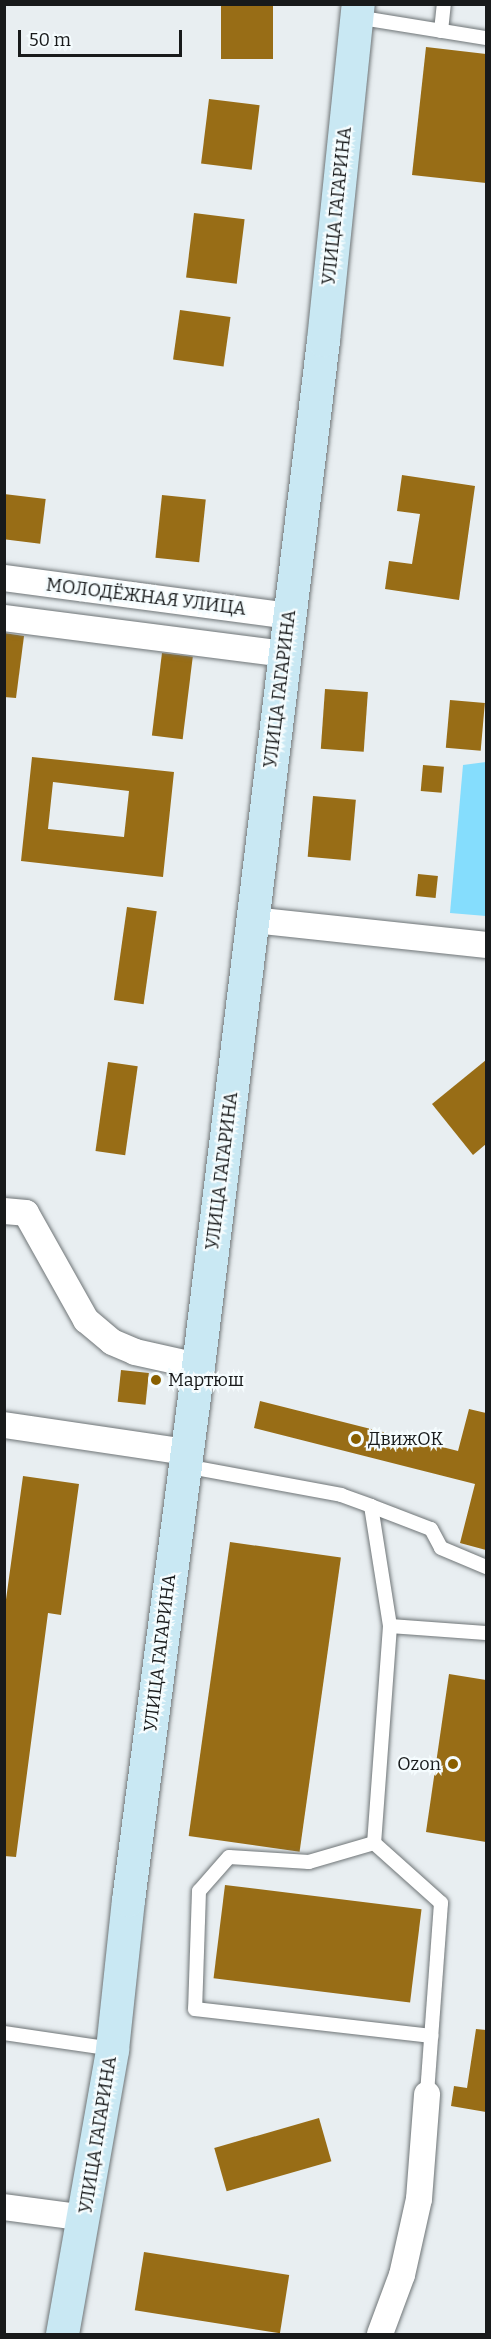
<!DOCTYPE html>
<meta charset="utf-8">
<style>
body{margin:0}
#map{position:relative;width:491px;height:2339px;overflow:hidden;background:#e8eef1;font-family:Bitter,serif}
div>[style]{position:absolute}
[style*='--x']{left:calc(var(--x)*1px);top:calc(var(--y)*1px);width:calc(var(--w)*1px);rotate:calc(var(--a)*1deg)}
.green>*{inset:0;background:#85ddfd}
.building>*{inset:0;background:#986d16;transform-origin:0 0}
.roads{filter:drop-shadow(0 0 2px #6f7577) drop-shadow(0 0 2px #6f7577)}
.lane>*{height:14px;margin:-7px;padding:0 7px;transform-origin:7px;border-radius:7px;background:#fff}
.street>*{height:26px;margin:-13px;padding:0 13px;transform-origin:13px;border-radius:13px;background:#fff}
.secondary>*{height:33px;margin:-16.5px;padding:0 16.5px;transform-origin:16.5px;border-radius:16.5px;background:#c9e8f3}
.dots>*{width:16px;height:16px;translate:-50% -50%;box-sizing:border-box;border:3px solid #f5fcfe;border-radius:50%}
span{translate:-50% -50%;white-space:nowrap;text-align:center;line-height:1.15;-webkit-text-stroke:4.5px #f5fcfe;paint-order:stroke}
.street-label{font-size:18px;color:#181a1b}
.poi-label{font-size:18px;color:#181a1b}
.left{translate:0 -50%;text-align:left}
.right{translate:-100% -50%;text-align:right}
.frame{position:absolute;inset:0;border:6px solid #181a1b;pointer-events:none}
.scale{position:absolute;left:18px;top:30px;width:164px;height:27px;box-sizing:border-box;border:3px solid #181a1b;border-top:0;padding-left:8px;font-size:18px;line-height:21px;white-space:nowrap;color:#181a1b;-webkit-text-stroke:4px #f5fcfe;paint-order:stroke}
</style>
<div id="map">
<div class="green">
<i style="clip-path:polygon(486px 762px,486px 916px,450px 913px,463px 765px)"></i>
</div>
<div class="building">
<i style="left:221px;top:4px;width:52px;height:55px"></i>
<i style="clip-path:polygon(426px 47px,486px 54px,486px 183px,412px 175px)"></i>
<i style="left:209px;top:99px;width:51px;height:65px;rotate:7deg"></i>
<i style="left:194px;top:213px;width:51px;height:65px;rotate:7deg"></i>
<i style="left:180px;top:310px;width:51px;height:50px;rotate:8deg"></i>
<i style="clip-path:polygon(402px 475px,475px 486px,459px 600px,385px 589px,389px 561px,412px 564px,420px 514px,397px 511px)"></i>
<i style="left:4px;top:494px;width:42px;height:45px;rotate:7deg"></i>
<i style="left:162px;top:495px;width:44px;height:63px;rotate:6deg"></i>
<i style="clip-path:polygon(4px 633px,24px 636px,16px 698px,4px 697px)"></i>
<i style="left:162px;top:653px;width:31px;height:83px;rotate:7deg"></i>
<i style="left:325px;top:689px;width:43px;height:60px;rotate:4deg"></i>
<i style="left:450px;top:700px;width:35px;height:48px;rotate:5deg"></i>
<i style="clip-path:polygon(evenodd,32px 757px,174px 772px,163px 877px,21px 861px,32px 757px,53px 782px,129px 791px,124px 837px,48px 829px,53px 782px)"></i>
<i style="left:423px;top:765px;width:21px;height:26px;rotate:5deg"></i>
<i style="left:313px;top:796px;width:43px;height:61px;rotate:5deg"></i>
<i style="left:418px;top:874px;width:20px;height:22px;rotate:6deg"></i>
<i style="left:127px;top:907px;width:30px;height:94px;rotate:8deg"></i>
<i style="clip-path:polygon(486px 1060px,486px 1144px,473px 1155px,432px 1104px)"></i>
<i style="left:108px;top:1062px;width:30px;height:90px;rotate:8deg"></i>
<i style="left:121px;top:1370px;width:28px;height:32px;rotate:6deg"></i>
<i style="clip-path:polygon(260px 1401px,458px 1451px,469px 1409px,486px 1413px,486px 1550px,460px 1543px,475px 1484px,254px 1428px)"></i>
<i style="clip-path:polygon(23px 1476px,79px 1484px,61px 1615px,48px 1613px,16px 1857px,4px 1856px,4px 1614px)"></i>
<i style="left:230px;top:1542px;width:112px;height:297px;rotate:8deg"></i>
<i style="clip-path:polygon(449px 1674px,486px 1680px,486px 1842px,426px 1832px)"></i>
<i style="left:225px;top:1885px;width:198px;height:94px;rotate:7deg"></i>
<i style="clip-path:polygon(476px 2029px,486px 2030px,486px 2112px,451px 2106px,454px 2086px,467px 2088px)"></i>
<i style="left:319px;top:2118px;width:45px;height:109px;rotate:74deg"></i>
<i style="left:144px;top:2252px;width:147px;height:59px;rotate:9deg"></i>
</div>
<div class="roads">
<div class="lane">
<i style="--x:356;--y:17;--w:132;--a:9.2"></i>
<i style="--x:441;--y:31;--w:27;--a:-84"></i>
<i style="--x:185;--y:1466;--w:159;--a:10.5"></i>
<i style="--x:341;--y:1495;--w:32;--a:20"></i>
<i style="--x:371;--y:1506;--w:121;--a:81"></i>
<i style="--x:390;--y:1626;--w:218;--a:94.2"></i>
<i style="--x:374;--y:1843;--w:90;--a:41.8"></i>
<i style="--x:441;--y:1903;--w:192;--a:94.2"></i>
<i style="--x:371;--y:1506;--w:64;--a:21"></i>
<i style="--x:431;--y:1529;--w:21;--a:62"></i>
<i style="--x:441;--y:1548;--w:49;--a:22.9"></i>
<i style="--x:390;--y:1626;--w:96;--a:4.2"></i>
<i style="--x:374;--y:1843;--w:68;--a:163.7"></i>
<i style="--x:309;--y:1862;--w:80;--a:-176.4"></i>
<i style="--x:229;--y:1857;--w:45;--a:131.4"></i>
<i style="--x:199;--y:1891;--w:118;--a:91.9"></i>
<i style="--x:195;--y:2009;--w:238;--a:6.5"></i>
<i style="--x:4;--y:2033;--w:109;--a:8.4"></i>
</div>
<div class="street">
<i style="--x:4;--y:578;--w:287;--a:7.6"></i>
<i style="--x:4;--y:618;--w:282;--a:7.3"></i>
<i style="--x:253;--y:920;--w:234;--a:6.1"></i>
<i style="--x:4;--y:1211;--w:22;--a:5"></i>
<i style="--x:26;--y:1213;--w:123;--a:60.7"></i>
<i style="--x:86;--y:1320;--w:34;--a:40"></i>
<i style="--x:112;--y:1342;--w:25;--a:23"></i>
<i style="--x:135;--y:1352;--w:65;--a:12.5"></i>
<i style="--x:4;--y:1425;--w:185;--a:8.4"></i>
<i style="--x:4;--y:2207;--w:82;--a:7.7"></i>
<i style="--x:380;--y:2334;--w:63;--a:-69.6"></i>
<i style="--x:402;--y:2275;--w:78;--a:-77.4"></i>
<i style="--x:419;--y:2199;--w:105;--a:-85.6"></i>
</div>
<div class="secondary">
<i style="--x:62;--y:2334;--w:289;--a:-80"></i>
<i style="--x:112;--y:2049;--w:150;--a:-83.9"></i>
<i style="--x:128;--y:1900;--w:539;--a:-82.53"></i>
<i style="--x:198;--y:1366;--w:1034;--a:-83.05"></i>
<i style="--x:323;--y:340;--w:338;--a:-84.1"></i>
</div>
</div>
<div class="dots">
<i style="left:156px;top:1380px;background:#895f00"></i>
<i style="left:356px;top:1439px;background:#895f00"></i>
<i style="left:453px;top:1764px;background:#895f00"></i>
</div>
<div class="street-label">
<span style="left:337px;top:206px;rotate:-84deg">УЛИЦА ГАГАРИНА</span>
<span style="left:146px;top:597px;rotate:7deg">МОЛОДЁЖНАЯ УЛИЦА</span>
<span style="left:280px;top:689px;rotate:-83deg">УЛИЦА ГАГАРИНА</span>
<span style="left:222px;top:1171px;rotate:-83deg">УЛИЦА ГАГАРИНА</span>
<span style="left:160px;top:1653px;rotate:-83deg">УЛИЦА ГАГАРИНА</span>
<span style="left:98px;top:2135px;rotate:-81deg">УЛИЦА ГАГАРИНА</span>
</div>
<div class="poi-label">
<span class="left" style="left:168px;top:1380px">Мартюш</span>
<span class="left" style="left:368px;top:1439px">ДвижОК</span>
<span class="right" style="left:441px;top:1764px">Ozon</span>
</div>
<div class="frame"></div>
<div class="scale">50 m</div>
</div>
